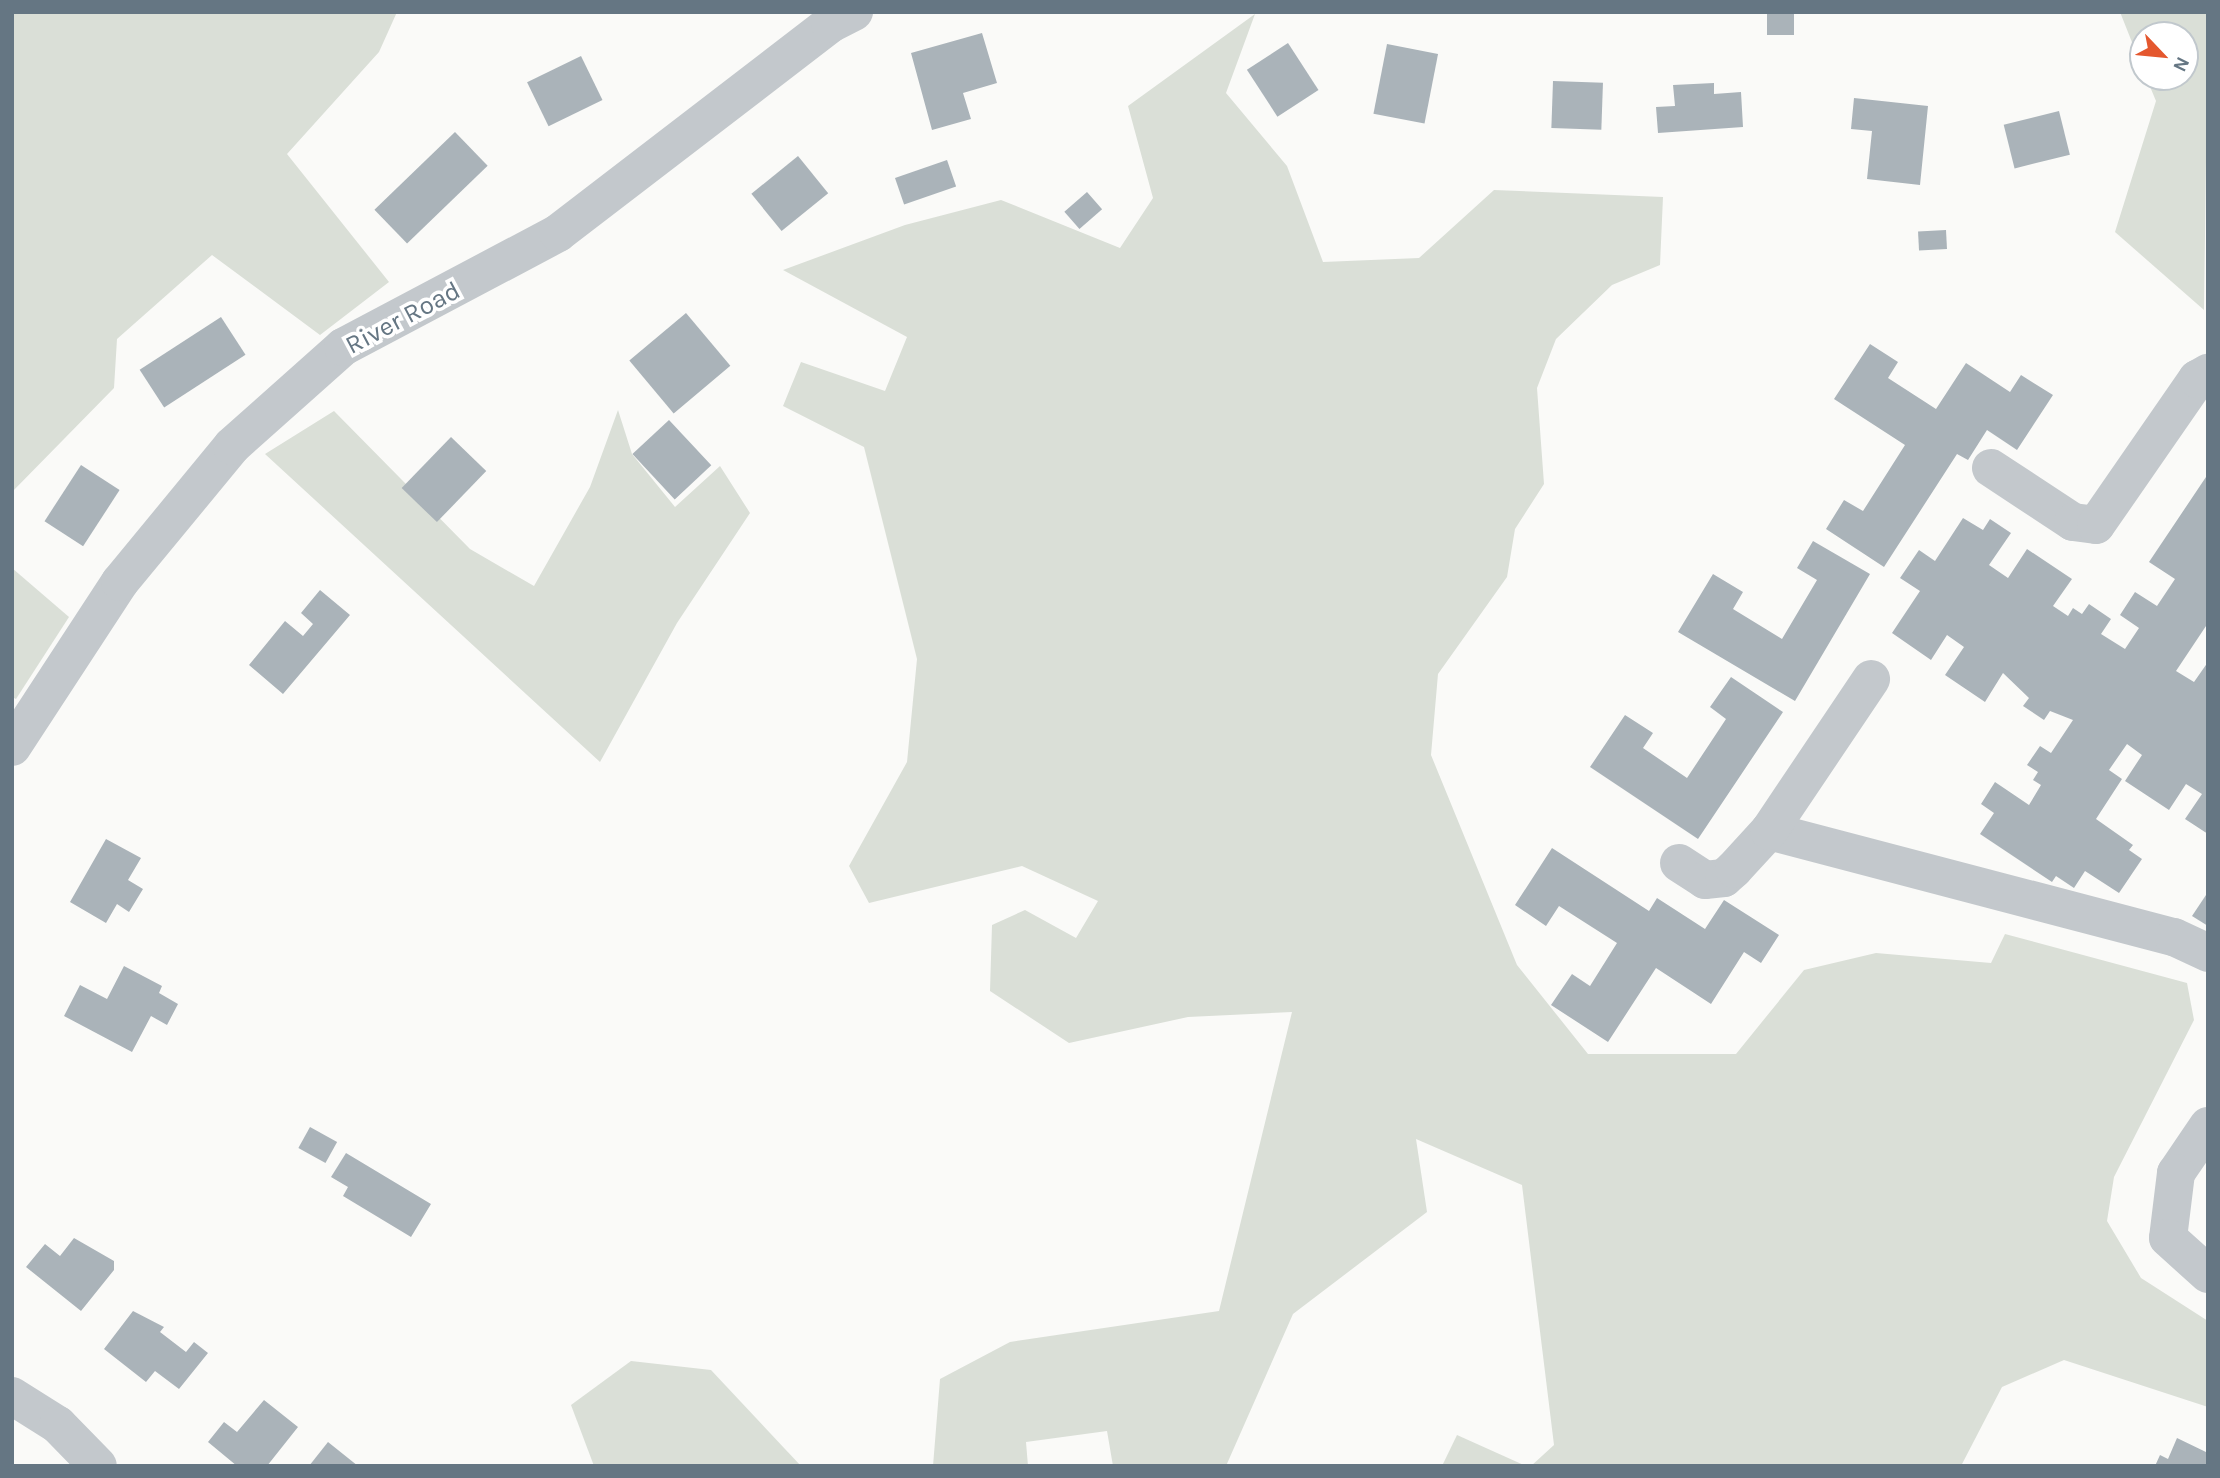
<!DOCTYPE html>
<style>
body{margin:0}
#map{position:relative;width:2220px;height:1478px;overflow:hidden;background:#fafaf8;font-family:Karla,sans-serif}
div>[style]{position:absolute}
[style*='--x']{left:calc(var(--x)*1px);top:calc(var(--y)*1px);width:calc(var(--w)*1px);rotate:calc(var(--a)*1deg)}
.green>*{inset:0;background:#dadfd7}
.building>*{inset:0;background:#aab3b9;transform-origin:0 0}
.minor>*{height:38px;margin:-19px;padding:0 19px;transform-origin:19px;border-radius:19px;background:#c3c8cc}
span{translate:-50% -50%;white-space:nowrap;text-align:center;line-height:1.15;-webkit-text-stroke:7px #fff;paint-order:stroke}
.street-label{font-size:26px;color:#657683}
.frame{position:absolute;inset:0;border:14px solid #657683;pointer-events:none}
.north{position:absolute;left:2129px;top:21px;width:70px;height:70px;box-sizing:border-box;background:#fff;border:2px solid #c1c8cd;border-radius:50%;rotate:116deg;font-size:19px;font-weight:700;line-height:28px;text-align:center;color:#657683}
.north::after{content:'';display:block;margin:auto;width:24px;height:32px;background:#e4572e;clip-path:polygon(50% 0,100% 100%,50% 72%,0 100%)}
</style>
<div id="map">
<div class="green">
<i style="clip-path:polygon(12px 12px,397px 12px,379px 52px,287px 154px,389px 282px,320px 335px,212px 255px,117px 339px,114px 388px,12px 492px)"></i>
<i style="clip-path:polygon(2120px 12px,2208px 12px,2204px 310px,2115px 232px,2156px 101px,2146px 77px,2185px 77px,2185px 35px,2143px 35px,2143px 70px)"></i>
<i style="clip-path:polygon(1255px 14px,1226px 93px,1287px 166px,1323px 262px,1419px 258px,1494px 190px,1663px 197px,1660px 265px,1612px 285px,1556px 339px,1537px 388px,1544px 484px,1515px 529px,1507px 577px,1438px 674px,1431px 755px,1517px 965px,1588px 1054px,1736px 1054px,1804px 970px,1876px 953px,1991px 963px,2005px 934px,2187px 983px,2194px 1020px,2114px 1177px,2107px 1221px,2141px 1278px,2208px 1321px,2208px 1407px,2064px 1360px,2002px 1387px,1961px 1466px,1531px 1466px,1554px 1445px,1522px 1185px,1416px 1139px,1427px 1212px,1293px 1314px,1226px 1466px,1113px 1466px,1107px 1431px,1026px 1442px,1028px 1466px,933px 1466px,940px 1379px,1010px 1342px,1219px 1311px,1292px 1012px,1188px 1017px,1069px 1043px,990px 991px,992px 925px,1025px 910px,1076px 938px,1098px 901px,1022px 866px,869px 903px,849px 866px,907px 762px,917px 659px,864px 447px,783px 406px,801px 362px,885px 391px,907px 337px,783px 270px,905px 225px,1001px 200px,1120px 248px,1153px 198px,1128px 106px)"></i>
<i style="clip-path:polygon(618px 410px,632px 454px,675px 507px,720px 466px,750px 513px,677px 623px,600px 762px,265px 454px,334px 411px,470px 549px,534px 586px,590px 487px)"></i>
<i style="clip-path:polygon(12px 568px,69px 617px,16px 699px,12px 697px)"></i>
<i style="clip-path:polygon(631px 1361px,711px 1370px,801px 1466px,594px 1466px,571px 1405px)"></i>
<i style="clip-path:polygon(1457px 1435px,1526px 1466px,1442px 1466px)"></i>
</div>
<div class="building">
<i style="left:1767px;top:12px;width:27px;height:23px"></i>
<i style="clip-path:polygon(982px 33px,997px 83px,963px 93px,971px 119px,932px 130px,911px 53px)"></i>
<i style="left:1288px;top:43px;width:56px;height:49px;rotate:57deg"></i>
<i style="left:1387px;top:44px;width:52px;height:71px;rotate:11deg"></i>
<i style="left:581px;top:56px;width:49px;height:60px;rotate:64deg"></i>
<i style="left:1553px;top:81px;width:50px;height:47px;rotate:2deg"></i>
<i style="clip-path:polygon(1714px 83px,1714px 94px,1741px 92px,1743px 127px,1658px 133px,1656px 107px,1675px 106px,1673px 85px)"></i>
<i style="clip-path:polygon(1854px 98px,1928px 106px,1920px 185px,1867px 179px,1872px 131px,1851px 129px)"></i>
<i style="left:2059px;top:111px;width:45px;height:57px;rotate:76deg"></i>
<i style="left:455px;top:132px;width:47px;height:112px;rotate:46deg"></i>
<i style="left:798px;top:156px;width:48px;height:60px;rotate:51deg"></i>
<i style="left:947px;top:160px;width:28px;height:55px;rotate:71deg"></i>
<i style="left:1087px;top:192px;width:23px;height:30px;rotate:49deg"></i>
<i style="left:1946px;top:230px;width:19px;height:28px;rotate:87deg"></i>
<i style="left:686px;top:313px;width:69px;height:74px;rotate:50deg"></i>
<i style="left:221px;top:317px;width:45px;height:97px;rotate:57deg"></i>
<i style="clip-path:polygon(1870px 344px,1898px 362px,1888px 378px,1936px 409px,1966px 363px,2010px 392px,2021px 375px,2053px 395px,2017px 450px,1987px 430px,1968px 460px,1957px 454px,1884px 567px,1826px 529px,1844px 500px,1863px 511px,1905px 445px,1834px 399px)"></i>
<i style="left:669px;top:420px;width:62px;height:50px;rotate:47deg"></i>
<i style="left:451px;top:437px;width:49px;height:71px;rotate:44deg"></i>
<i style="left:81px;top:465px;width:46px;height:67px;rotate:33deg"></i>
<i style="clip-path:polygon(2208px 474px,2208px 623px,2176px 671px,2194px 682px,2208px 662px,2208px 834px,2185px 819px,2202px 794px,2186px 784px,2169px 810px,2125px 781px,2142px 755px,2127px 744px,2109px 770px,2122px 779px,2096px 819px,2133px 845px,2129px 850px,2142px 859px,2119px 893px,2085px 871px,2074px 888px,2056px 876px,2052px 882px,1980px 834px,1994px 813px,1981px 804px,1995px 782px,2029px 805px,2041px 785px,2033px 780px,2038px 772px,2027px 765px,2040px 746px,2051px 753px,2073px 720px,2050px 711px,2044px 720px,2023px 706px,2029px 698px,2003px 673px,1985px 702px,1945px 675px,1964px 647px,1947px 635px,1931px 660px,1892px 633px,1920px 591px,1900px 578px,1919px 550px,1935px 561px,1963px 518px,1983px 530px,1990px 519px,2011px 533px,1989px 565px,2008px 578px,2027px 549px,2072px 579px,2053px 606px,2068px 616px,2073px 608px,2082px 614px,2089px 604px,2111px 619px,2101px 634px,2125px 649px,2139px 628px,2120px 615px,2135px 592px,2157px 606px,2175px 579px,2149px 562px)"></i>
<i style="clip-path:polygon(1813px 541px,1870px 574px,1795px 701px,1678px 632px,1713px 574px,1743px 592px,1733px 609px,1782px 639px,1817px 580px,1797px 568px)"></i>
<i style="clip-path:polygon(320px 590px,350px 615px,283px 694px,249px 665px,285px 621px,303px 636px,313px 624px,301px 613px)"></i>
<i style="clip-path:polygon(1731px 677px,1783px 712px,1698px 839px,1590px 767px,1625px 715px,1653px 733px,1643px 748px,1687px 778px,1726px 719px,1710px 707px)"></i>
<i style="clip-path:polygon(106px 839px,141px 858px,128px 880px,143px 889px,129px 912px,117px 904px,106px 923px,70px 902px)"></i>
<i style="clip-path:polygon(1552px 848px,1649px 911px,1657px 898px,1705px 929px,1724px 900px,1779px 935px,1761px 963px,1744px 952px,1711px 1004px,1656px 968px,1608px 1042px,1551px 1005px,1572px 974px,1590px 986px,1617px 943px,1559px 906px,1546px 926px,1515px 905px)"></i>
<i style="clip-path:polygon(2208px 892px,2208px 926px,2192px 916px)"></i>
<i style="clip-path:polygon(124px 966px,162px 986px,159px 993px,178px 1004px,167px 1025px,151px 1016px,132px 1052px,64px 1016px,80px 985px,107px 999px)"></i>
<i style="left:310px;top:1127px;width:31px;height:24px;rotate:29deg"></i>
<i style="clip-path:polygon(346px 1153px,431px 1204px,411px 1237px,343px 1196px,348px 1187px,331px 1177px)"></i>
<i style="clip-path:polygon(74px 1238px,114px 1261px,114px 1270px,81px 1311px,26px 1267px,45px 1244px,60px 1256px)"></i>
<i style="clip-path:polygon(133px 1311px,164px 1327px,160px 1332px,186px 1352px,194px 1342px,208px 1353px,179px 1389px,155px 1371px,146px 1382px,104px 1349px)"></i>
<i style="clip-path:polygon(264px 1400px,298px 1427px,267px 1466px,237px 1466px,208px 1442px,224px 1422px,237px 1432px)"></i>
<i style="clip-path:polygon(2177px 1438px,2208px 1453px,2208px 1466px,2155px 1466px,2160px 1455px,2168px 1459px)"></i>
<i style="clip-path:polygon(328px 1442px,358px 1466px,309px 1466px)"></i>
</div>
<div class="minor">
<i style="--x:1991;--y:468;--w:98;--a:33.4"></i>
<i style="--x:2073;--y:522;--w:23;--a:7"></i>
<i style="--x:2096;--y:525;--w:178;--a:-55.3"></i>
<i style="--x:2197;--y:379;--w:13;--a:-29"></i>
<i style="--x:12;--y:747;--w:197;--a:-56.8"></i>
<i style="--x:120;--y:582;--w:176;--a:-50.5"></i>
<i style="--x:232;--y:446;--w:149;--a:-41.7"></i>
<i style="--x:343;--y:347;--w:243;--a:-27.9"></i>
<i style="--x:558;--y:233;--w:343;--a:-37.5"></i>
<i style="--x:830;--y:24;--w:27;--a:-27"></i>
<i style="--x:1769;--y:831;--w:419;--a:14.7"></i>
<i style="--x:2174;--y:937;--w:38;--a:25"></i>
<i style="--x:1679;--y:863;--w:31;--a:33"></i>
<i style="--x:1705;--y:880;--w:19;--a:-6"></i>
<i style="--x:1724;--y:878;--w:13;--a:-42"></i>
<i style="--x:1734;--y:869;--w:52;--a:-47.4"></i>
<i style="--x:1769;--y:831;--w:183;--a:-56.1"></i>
<i style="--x:2208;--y:1126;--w:57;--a:124.2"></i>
<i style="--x:2176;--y:1173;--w:65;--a:97"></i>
<i style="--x:2168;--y:1238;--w:54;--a:42"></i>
<i style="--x:12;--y:1396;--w:54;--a:32.2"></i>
<i style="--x:58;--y:1425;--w:57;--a:45.7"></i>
</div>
<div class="street-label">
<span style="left:403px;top:318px;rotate:-28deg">River Road</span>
</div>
<div class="frame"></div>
<div class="north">N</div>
</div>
